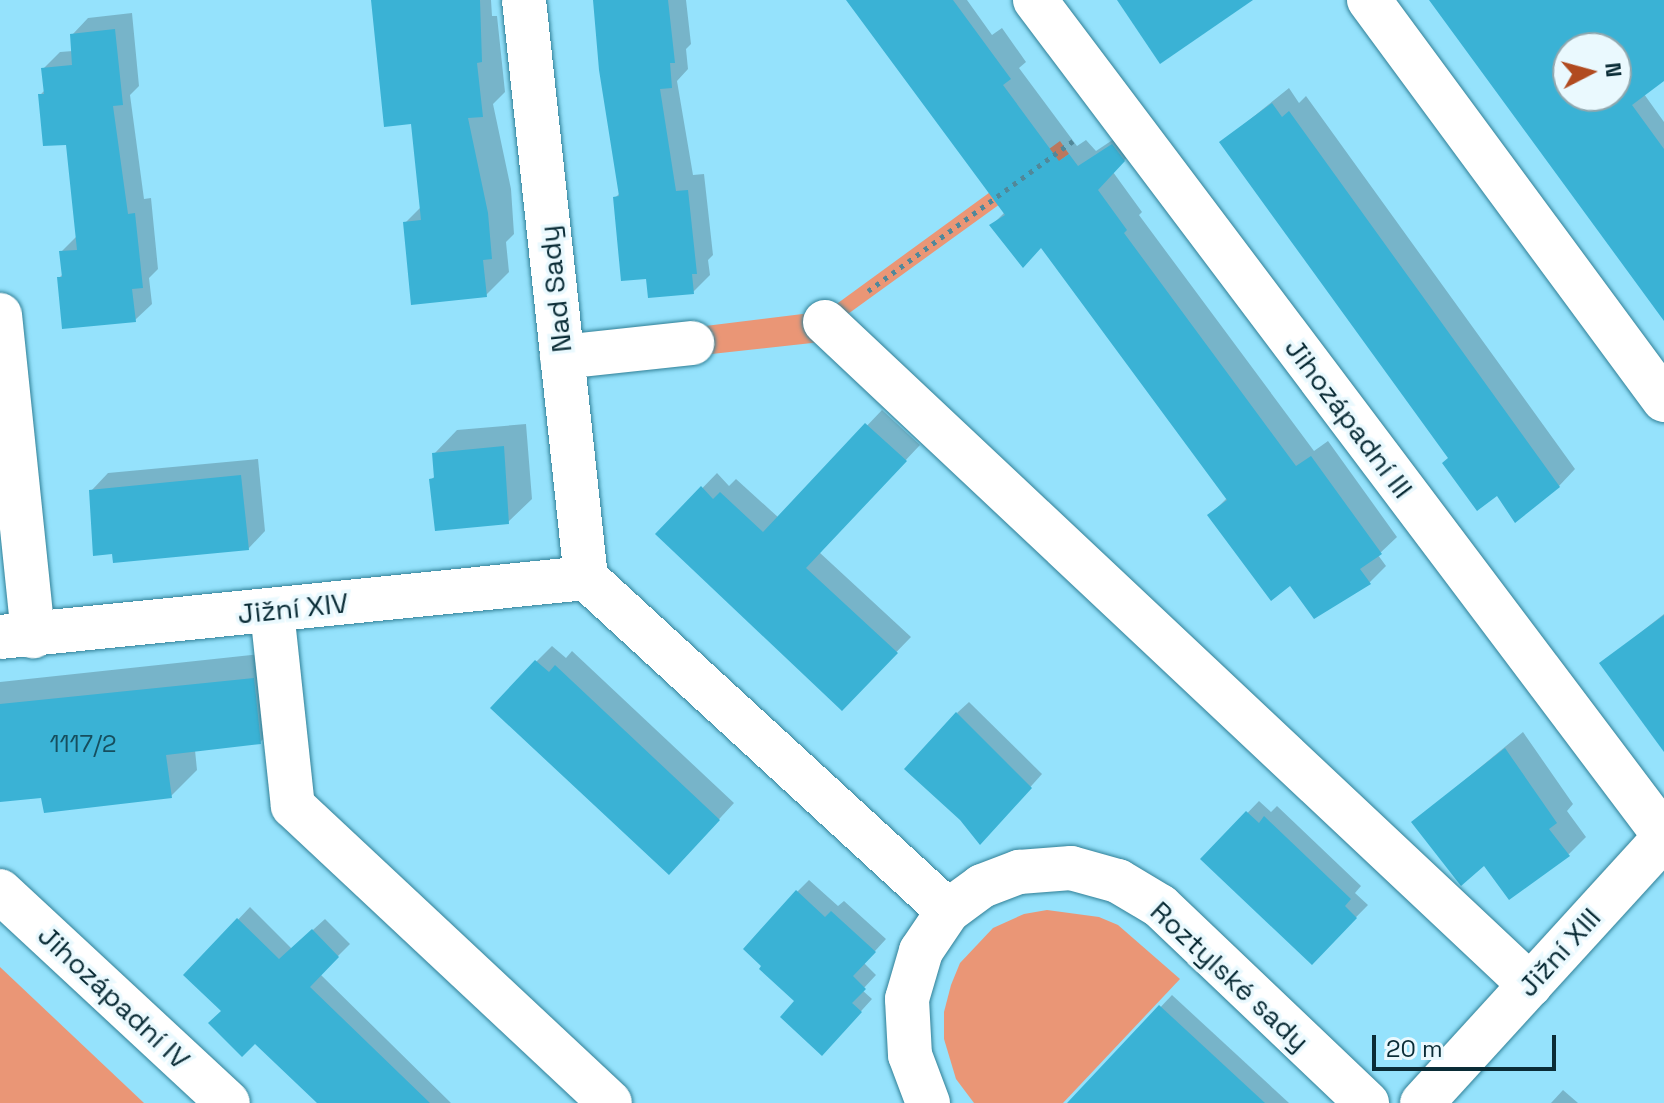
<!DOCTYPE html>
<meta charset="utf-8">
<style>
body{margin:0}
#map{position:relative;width:1664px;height:1103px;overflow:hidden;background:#95e2fc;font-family:"Space Grotesk",sans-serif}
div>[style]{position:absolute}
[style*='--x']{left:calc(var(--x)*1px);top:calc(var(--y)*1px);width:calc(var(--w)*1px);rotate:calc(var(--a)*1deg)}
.green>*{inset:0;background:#ea9676}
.shadow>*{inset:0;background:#0003}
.building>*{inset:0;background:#3ab2d5}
.path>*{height:5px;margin-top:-2.5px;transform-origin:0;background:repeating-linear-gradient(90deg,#50889a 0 4px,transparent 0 10px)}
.roads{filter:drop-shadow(0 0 2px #318097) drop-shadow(0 0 2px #318097)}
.minor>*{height:44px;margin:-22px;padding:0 22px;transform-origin:22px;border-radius:22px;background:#fff}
span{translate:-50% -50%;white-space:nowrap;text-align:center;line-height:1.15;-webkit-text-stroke:7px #eaf9fe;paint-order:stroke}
.number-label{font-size:24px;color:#164e5e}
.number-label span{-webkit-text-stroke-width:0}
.street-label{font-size:28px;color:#0a2c36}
.north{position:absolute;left:1552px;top:32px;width:80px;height:80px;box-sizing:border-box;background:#eaf9fe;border:2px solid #90a7ae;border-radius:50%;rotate:84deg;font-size:22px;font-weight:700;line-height:32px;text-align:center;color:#0a2c36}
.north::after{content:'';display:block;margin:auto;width:28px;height:36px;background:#b14b20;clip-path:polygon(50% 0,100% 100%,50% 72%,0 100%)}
.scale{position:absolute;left:1372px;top:1035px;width:184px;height:36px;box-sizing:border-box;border:4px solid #0a2c36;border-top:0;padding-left:10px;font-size:24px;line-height:28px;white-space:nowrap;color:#0a2c36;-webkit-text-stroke:6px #eaf9fe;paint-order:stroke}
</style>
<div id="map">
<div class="green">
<i style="clip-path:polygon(1060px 141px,1069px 154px,841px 319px,821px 342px,602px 366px,600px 339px,827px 311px)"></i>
<i style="clip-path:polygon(1047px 910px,1099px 917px,1118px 925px,1180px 979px,1063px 1103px,974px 1103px,956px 1079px,944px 1039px,944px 1012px,951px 985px,960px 963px,993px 928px,1024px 914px)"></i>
<i style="clip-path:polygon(0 967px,144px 1103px,0 1103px)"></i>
</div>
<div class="shadow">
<i style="clip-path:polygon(373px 0,491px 0,492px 16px,497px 16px,505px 92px,493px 104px,511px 189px,514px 234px,506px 242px,509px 272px,486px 295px,405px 223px,421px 207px,412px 122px)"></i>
<i style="clip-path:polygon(594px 0,686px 0,691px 44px,686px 49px,688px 69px,677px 81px,693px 175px,704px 174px,713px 255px,708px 260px,710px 275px,693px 292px,648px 276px,615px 198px,620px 193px)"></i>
<i style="clip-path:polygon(849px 0,967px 0,992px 35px,1002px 28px,1026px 62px,1019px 68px,1077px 146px,1086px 140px,1096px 151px,1129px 129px,1140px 144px,1113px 172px,1142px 212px,1139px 215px,1314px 451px,1328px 441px,1397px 537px,1378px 555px,1386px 566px,1370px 582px,1315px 616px,1290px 583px,1210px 515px,1228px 497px,1042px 246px,992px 225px,1005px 212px)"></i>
<i style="clip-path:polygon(evenodd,1431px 0,1664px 3px,1664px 79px,1644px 94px,1664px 122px,1664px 317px,1431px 0,1568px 48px,1616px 48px,1616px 96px,1568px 96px,1568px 48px)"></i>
<i style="clip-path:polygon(132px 13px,139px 86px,130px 95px,144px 199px,151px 198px,158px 269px,149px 278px,152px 304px,135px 320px,59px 278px,64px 273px,61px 252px,77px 236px,67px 143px,40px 95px,45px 90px,43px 69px,60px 52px,73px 51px,72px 35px,88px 18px)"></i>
<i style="clip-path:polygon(1289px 88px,1299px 103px,1306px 96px,1575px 469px,1559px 486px,1497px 493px,1451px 457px,1222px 142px)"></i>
<i style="clip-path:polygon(882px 410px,920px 445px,819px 552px,911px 637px,842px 708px,658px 534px,717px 473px,729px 486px,736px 479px,779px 518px)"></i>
<i style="clip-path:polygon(526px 424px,532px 499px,508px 522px,431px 480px,436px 475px,434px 454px,457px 430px)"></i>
<i style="clip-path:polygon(258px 459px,265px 531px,248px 549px,91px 491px,108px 473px)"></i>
<i style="clip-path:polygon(1664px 614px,1664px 748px,1602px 663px)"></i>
<i style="clip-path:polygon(552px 646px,566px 658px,572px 651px,734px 803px,685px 856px,536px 662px)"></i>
<i style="clip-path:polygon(280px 652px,287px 716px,260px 742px,195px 750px,197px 770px,171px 796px,43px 796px,0 788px,0 682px)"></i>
<i style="clip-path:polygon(969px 702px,1042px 774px,992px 830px,957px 713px)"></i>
<i style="clip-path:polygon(1523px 732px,1573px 804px,1567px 811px,1586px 837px,1569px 854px,1414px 822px)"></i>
<i style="clip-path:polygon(1259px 801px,1271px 812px,1277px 806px,1361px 886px,1355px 893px,1368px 905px,1312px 962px,1203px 859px)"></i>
<i style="clip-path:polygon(809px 880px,838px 906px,844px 901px,886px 939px,864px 963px,876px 975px,862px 990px,872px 999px,834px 1041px,797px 1001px,797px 892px)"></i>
<i style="clip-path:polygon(250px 907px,292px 949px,325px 919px,350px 944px,320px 974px,451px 1103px,320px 1103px,186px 975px)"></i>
<i style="clip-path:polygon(1172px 995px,1289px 1103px,1070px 1103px)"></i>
<i style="clip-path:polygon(1563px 1090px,1578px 1103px,1551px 1103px)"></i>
</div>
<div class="building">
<i style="clip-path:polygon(371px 0,480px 0,482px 62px,477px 63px,483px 117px,468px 118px,488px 213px,492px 259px,483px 260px,487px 297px,411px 305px,403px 222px,421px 220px,411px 124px,384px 127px)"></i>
<i style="clip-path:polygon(593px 0,668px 0,675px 63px,670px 63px,672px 88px,660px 89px,676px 191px,688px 190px,697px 274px,692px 274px,694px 294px,648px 298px,646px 279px,621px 281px,613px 197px,619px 196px,599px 70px)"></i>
<i style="clip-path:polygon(846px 0,953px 0,1011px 79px,1003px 85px,1059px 161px,1069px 154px,1078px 166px,1112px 144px,1125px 161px,1098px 190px,1127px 230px,1124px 233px,1296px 466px,1311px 456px,1382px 554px,1360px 569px,1371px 584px,1314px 619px,1290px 586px,1271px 601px,1207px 515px,1227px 500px,1041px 248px,1023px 268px,989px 225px,1005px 215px)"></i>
<i style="clip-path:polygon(1117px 0,1253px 0,1160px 64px)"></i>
<i style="clip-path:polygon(evenodd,1429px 0,1664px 0,1664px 81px,1632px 105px,1664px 149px,1664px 321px,1429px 0,1568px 48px,1616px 48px,1616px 96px,1568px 96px,1568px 48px)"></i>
<i style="clip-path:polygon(115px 29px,123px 105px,113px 106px,128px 214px,135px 213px,143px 288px,132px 289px,136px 322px,62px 329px,57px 277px,62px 277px,59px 251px,77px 250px,66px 145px,43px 146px,38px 94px,44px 94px,41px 68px,72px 65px,70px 34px)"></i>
<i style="clip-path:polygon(1272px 103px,1282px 117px,1289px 111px,1560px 487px,1515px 523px,1497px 496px,1477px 511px,1442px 463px,1448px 458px,1219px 142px)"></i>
<i style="clip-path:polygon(865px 423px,907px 461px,806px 568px,898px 653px,842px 711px,655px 534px,701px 486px,713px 499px,720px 492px,763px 532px)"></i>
<i style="clip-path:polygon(504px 446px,509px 524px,435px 531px,429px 479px,434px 478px,432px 453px)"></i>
<i style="clip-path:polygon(241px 475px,249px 550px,113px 563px,112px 554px,93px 556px,89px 490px)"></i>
<i style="clip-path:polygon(1664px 615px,1664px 752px,1599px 663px)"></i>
<i style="clip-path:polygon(535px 660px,549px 672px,555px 665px,720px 820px,669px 875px,490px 708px)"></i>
<i style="clip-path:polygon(254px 678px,261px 744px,166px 755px,172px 798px,44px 813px,41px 798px,0 802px,0 704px)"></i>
<i style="clip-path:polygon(956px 712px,1032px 788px,980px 845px,960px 820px,904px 769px)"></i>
<i style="clip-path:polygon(1505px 748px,1557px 823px,1549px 829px,1570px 856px,1509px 900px,1484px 866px,1461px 886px,1411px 822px)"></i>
<i style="clip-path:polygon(1246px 811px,1259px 823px,1264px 816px,1351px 899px,1345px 906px,1357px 918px,1312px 965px,1200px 859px)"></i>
<i style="clip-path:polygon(796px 890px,825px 917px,831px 911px,876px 952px,853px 976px,866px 989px,852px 1003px,862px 1012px,822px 1056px,780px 1017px,794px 1001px,759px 969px,761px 966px,743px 949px)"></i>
<i style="clip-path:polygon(237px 918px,279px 959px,312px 929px,339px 957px,310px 987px,430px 1103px,317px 1103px,255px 1044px,242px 1057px,208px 1023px,221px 1011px,183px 975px)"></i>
<i style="clip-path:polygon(1159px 1005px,1265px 1103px,1067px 1103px)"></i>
</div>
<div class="path">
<i style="--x:868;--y:291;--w:254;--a:-36.2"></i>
</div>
<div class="roads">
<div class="minor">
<i style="--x:524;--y:0;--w:581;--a:83.88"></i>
<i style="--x:1035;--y:0;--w:1045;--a:53.01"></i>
<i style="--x:1369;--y:0;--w:497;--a:53.6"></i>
<i style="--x:0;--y:315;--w:323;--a:84.1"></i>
<i style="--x:825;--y:322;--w:968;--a:43.24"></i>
<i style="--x:562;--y:357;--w:131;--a:-6.1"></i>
<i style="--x:586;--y:578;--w:492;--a:42.6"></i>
<i style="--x:272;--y:611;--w:196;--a:83.9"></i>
<i style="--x:293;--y:806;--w:434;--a:43.1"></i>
<i style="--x:0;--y:637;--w:589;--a:-5.75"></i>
<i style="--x:0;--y:891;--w:311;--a:42.9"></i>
<i style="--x:928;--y:1103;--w:51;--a:-110.6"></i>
<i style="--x:910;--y:1055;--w:56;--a:-93.1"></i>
<i style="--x:907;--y:999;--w:50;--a:-73.7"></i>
<i style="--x:921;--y:951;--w:48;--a:-56"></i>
<i style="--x:948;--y:911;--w:42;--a:-36.3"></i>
<i style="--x:982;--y:886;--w:40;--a:-21"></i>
<i style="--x:1019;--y:872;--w:52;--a:-4.4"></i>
<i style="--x:1071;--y:868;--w:49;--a:15.5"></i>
<i style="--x:1118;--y:881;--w:49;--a:30.8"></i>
<i style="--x:1160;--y:906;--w:286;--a:43.6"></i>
<i style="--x:1422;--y:1103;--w:359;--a:-47.6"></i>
</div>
</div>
<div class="number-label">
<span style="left:83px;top:744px">1117/2</span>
</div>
<div class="street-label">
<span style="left:555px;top:289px;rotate:-96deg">Nad Sady</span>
<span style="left:1349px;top:418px;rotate:53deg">Jihozápadní III</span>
<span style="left:293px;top:608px;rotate:-6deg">Jižní XIV</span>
<span style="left:1559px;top:952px;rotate:-48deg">Jižní XIII</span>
<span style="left:1230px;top:976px;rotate:43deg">Roztylské sady</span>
<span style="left:114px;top:997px;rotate:43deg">Jihozápadní IV</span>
</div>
<div class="north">N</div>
<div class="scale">20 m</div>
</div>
